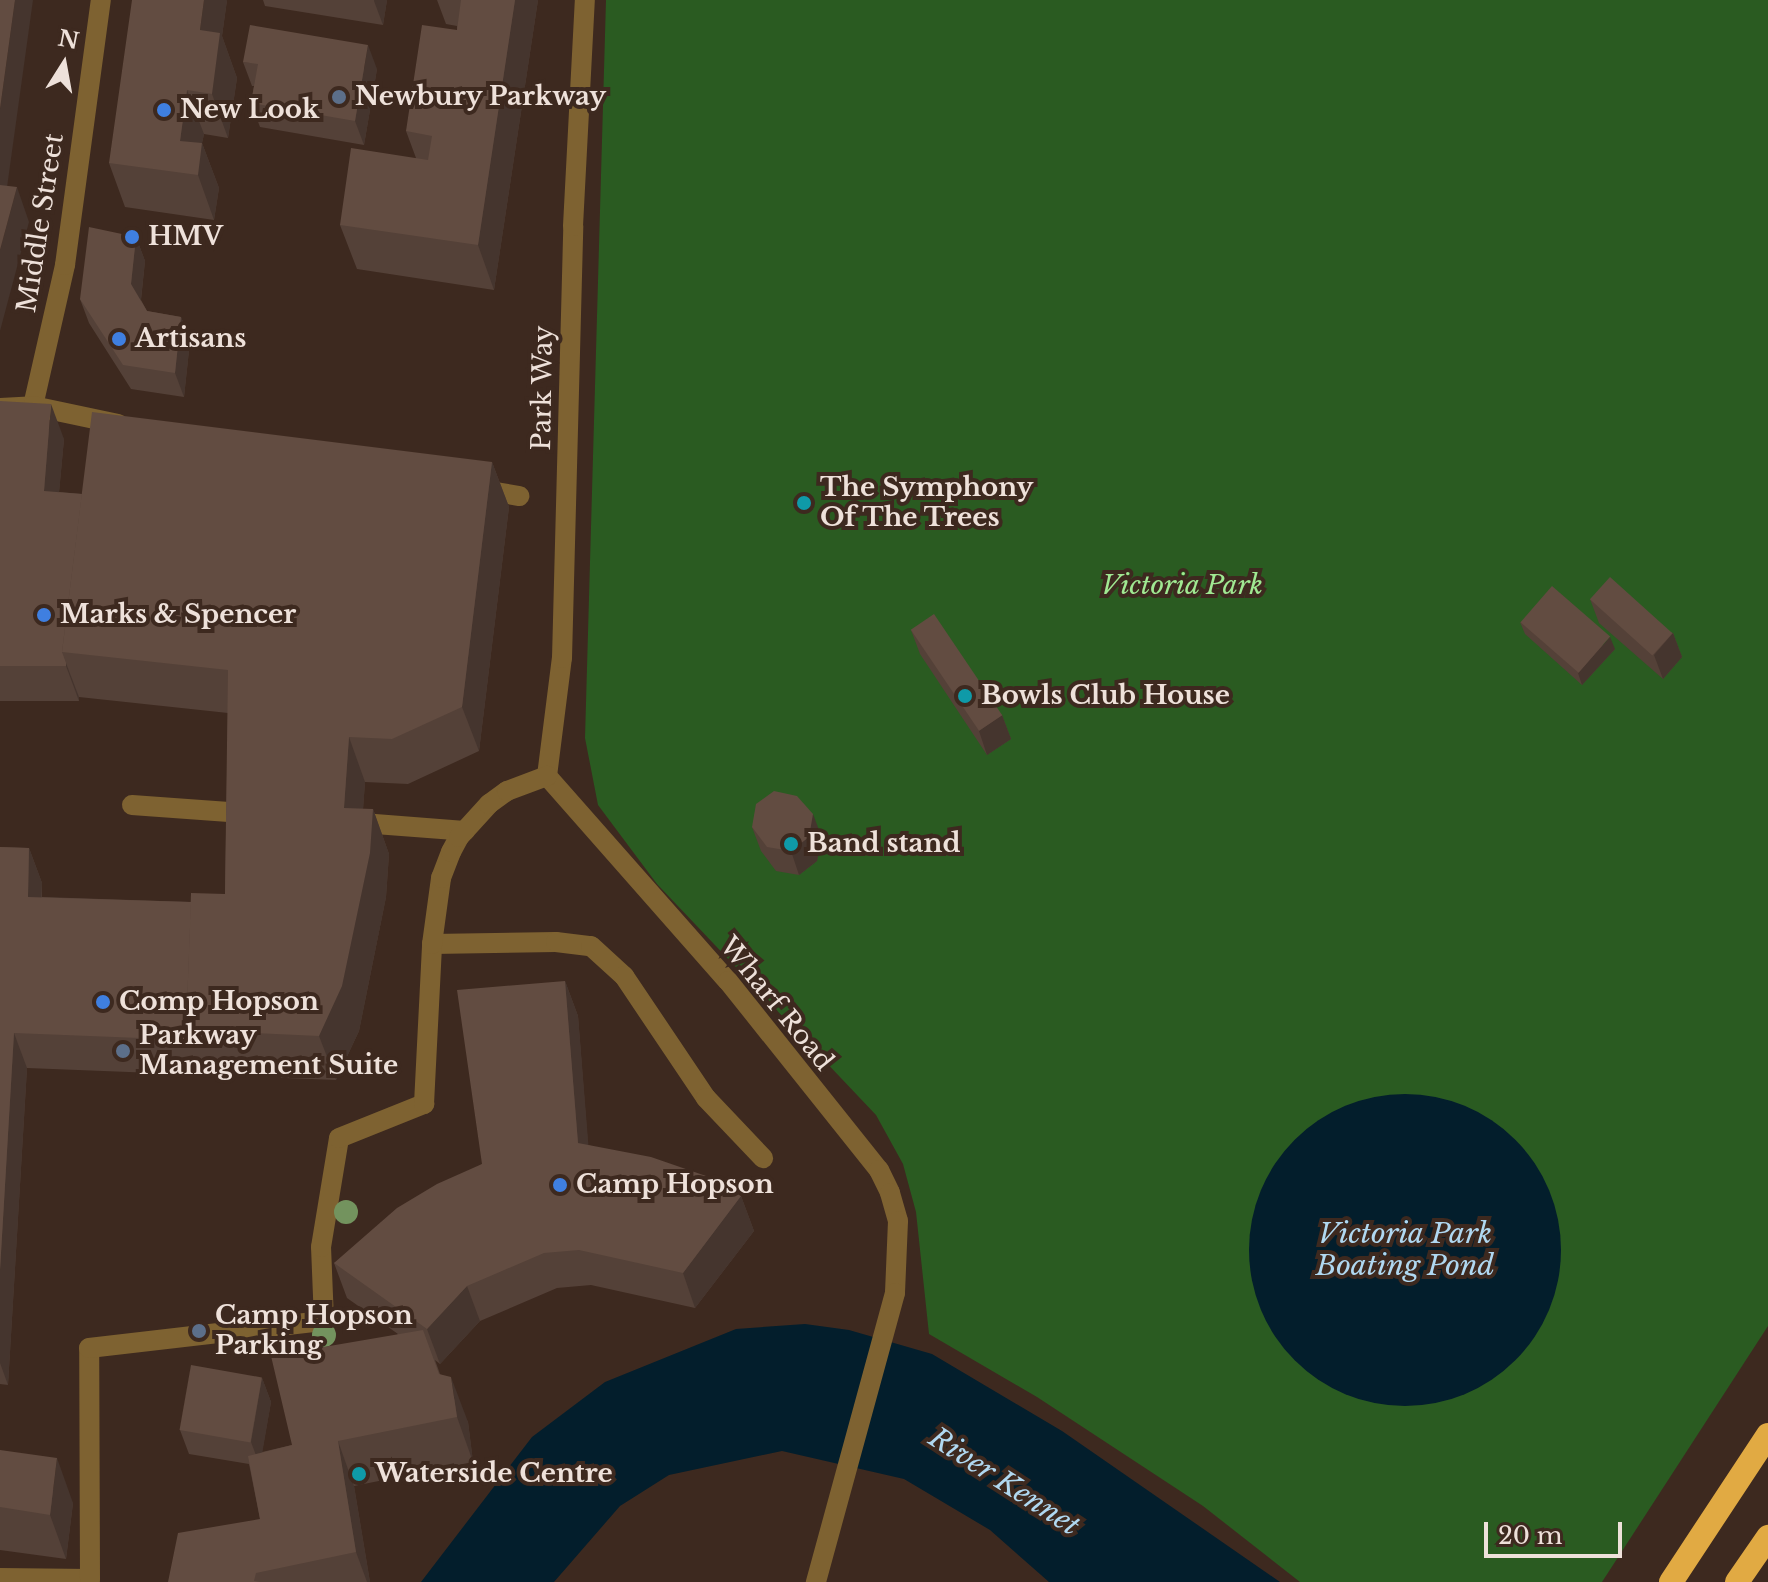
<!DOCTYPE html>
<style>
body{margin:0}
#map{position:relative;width:1768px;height:1582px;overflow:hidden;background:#3d291f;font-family:"Libre Baskerville",serif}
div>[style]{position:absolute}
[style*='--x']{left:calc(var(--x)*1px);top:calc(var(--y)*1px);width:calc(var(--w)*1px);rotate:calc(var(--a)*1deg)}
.green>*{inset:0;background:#2a5b21}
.water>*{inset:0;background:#031e2c}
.round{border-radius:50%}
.minor>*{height:20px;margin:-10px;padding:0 10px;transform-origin:10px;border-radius:10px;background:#7e6231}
.highway>*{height:24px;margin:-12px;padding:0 12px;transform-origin:12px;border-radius:12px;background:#e1aa43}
.trees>*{width:24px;height:24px;margin:-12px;border-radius:50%;background:#73935e}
.wall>*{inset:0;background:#544138}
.shaded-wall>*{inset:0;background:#45352e}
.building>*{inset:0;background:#624c41;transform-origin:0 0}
.dots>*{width:22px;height:22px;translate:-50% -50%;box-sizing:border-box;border:4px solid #3d291f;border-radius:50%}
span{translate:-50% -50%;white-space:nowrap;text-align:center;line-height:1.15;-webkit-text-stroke:8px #3d291f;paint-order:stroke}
.poi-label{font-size:26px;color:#eee1da;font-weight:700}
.left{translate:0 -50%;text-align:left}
.street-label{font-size:26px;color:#eee1da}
.park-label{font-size:26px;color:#a0e992;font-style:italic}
.water-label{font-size:28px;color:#b0d8f1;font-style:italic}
.north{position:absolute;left:24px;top:24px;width:80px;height:80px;-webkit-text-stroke:6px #3d291f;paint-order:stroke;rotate:11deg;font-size:22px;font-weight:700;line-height:32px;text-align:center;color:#eee1da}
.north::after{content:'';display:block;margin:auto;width:28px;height:36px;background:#eee1da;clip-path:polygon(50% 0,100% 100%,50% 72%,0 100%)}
.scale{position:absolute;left:1484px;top:1522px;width:138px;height:36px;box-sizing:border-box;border:4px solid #eee1da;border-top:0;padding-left:10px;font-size:24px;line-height:28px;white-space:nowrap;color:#eee1da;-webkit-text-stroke:6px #3d291f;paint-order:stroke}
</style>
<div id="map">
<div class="green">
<i style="clip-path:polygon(606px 0,1768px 0,1768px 1326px,1602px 1582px,1300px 1582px,1203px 1506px,1037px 1397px,929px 1334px,916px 1212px,903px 1164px,876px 1115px,657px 884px,598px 805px,585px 738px)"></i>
</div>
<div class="water">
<i class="round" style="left:1249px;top:1094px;width:312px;height:312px"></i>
<i style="clip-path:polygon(805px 1324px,849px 1330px,932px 1354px,1062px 1431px,1280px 1582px,1049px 1582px,990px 1530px,904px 1479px,782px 1451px,669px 1475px,620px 1506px,554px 1582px,421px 1582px,532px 1437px,605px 1382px,736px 1329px)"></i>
</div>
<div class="minor">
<i style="--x:33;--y:406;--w:145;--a:-77.2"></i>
<i style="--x:65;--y:265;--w:267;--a:-82.3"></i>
<i style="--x:0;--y:408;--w:33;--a:-3"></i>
<i style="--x:33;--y:406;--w:87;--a:12"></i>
<i style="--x:478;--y:489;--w:42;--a:9.7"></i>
<i style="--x:547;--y:776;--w:273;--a:48.6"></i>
<i style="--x:728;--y:981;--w:242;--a:51.4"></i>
<i style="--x:879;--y:1170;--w:25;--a:64"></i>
<i style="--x:890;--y:1193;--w:29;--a:74"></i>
<i style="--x:898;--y:1221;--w:72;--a:92.4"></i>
<i style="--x:895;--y:1293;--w:300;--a:105.3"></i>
<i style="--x:547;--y:776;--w:119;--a:-82.8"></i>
<i style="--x:562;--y:658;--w:432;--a:-88.5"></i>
<i style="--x:573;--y:226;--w:226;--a:-87"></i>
<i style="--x:132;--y:805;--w:111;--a:4.1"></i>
<i style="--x:362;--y:823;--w:103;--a:4.4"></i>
<i style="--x:432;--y:944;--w:124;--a:-0.9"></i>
<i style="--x:556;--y:942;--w:35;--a:7"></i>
<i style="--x:591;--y:946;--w:45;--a:42.3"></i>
<i style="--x:624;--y:976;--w:147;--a:56.1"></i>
<i style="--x:706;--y:1098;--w:83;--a:46.5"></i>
<i style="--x:0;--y:1578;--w:90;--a:0.6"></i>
<i style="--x:90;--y:1579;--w:231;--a:-90.2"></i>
<i style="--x:89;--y:1348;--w:237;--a:-6.6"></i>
<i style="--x:324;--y:1321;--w:74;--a:-92.3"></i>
<i style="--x:321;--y:1247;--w:110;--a:-80.6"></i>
<i style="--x:339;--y:1138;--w:92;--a:-21.8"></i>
<i style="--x:424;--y:1104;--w:160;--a:-87.1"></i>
<i style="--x:432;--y:944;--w:67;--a:-82.2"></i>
<i style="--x:441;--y:878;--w:28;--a:-69"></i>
<i style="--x:451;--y:852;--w:17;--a:-62"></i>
<i style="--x:459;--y:837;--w:45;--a:-47.7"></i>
<i style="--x:489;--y:804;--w:22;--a:-36"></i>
<i style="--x:507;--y:791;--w:43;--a:-20.6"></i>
</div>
<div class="highway">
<i style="--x:1671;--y:1582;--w:176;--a:-56.6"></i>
<i style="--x:1737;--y:1582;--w:55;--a:-55.4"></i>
</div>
<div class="trees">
<i style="left:346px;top:1212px"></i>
<i style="left:324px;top:1335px"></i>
</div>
<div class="wall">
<i style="clip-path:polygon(227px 0,222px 36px,237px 78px,228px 138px,204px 134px,202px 143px,219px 188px,214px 220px,125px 207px,109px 163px)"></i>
<i style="clip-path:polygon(263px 0,387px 0,383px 25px,265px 6px)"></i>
<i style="clip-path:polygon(437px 0,538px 0,494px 290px,357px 269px,340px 225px,416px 158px,406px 131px,457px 30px,457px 26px,446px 24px)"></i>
<i style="clip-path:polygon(243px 62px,377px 69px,364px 145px,260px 127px,251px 103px,254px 86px,252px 86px)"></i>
<i style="clip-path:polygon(136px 237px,145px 261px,141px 300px,147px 311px,181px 317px,190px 341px,184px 397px,131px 389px,89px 323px,80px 299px)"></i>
<i style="clip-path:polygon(0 401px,64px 439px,59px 492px,82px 494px,492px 462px,509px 507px,479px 751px,408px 784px,365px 782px,363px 809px,373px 809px,389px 854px,386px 897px,359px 1031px,336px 1080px,27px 1068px,8px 1385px,0 1384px,0 847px,29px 848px,42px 883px,42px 897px,191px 902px,225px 894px,228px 713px,79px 697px,79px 701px,0 701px)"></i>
<i style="clip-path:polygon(1590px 599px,1673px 633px,1682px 657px,1663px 679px,1599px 623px)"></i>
<i style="clip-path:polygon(1520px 622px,1615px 649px,1582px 685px,1525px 634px)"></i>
<i style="clip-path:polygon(911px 630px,1002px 715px,1011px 739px,987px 755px,920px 654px)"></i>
<i style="clip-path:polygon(752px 827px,822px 838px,817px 861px,799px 875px,776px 871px,761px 851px)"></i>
<i style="clip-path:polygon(565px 981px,578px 1016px,588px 1145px,741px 1196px,754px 1231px,695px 1308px,591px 1285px,557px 1288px,480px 1321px,440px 1364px,435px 1360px,440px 1374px,468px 1422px,473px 1462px,354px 1486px,370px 1582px,168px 1582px,260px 1519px,249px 1464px,189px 1454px,180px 1430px,262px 1378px,271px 1402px,262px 1452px,292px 1445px,398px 1334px,347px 1298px,334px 1263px,482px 1164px)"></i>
<i style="clip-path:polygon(0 1450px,73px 1503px,66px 1559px,0 1550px)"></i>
</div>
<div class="shaded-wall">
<i style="clip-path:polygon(15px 0,33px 0,4px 209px,0 199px,0 109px)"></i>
<i style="clip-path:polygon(204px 0,227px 0,222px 36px,237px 78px,228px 138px,212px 94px,200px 30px)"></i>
<i style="clip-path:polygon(374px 0,387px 0,383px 25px,374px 1px)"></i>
<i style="clip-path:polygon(515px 0,538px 0,494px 290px,478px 245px)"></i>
<i style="clip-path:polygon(368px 45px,377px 69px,364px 145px,355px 121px)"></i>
<i style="clip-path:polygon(187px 90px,204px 134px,202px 143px,219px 188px,214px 220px,198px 175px,180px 141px)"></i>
<i style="clip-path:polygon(17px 187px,29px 222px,0 331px,0 250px)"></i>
<i style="clip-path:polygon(136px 237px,145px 261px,140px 308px,131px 284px)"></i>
<i style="clip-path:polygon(181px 317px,190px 341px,184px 397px,175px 373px)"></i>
<i style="clip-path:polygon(51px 404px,64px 439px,56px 526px,44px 491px)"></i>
<i style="clip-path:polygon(492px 462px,509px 507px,479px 751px,462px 707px)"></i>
<i style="clip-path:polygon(1673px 633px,1682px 657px,1663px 679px,1654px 655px)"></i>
<i style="clip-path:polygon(1610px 637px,1615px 649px,1582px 685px,1578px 673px)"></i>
<i style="clip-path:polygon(66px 663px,79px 697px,79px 701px,66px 666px)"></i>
<i style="clip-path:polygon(1002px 715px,1011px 739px,987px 755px,979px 731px)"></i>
<i style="clip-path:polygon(349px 737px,365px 782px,360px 852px,344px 808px)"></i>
<i style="clip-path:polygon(373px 809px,389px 854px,386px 897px,359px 1031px,336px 1080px,319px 1036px)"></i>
<i style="clip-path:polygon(813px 814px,822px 838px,817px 861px,799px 875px,791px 851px)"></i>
<i style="clip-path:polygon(29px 848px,42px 883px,40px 932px,28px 897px)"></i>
<i style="clip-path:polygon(565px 981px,578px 1016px,591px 1177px,578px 1143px)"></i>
<i style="clip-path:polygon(14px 1033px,27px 1068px,8px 1385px,0 1363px,0 1270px)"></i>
<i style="clip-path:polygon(741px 1196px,754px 1231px,695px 1308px,683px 1273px)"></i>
<i style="clip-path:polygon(467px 1286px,480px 1321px,440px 1364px,427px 1329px)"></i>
<i style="clip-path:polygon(451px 1377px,468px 1422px,473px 1462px,457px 1417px)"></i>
<i style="clip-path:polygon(262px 1378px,271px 1402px,260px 1466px,251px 1442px)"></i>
<i style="clip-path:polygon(338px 1441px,354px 1486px,370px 1582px,367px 1582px,356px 1552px)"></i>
<i style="clip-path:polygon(57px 1458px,73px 1503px,66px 1559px,50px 1515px)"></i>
</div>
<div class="building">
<i style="clip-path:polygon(0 0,15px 0,0 109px)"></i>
<i style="clip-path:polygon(132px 0,204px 0,200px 30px,220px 33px,212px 94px,187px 90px,180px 141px,202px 143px,198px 175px,109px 163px)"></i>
<i style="clip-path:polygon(461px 0,515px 0,478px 245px,340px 225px,351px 148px,428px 160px,432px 136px,406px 131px,422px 25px,457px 30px)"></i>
<i style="clip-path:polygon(250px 25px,368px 45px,355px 121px,251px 103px,258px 64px,243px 62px)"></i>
<i style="clip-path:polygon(0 185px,17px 187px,0 250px)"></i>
<i style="clip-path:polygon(89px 227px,136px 237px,131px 284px,147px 311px,181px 317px,175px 373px,123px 365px,80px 299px)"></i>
<i style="clip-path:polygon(0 401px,51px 404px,44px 491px,82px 494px,62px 652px,66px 663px,66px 666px,0 666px)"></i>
<i style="clip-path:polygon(92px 412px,492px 462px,462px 707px,392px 739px,349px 737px,344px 808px,373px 809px,370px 853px,342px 986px,319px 1036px,186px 1030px,191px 893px,225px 894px,228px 670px,62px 652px)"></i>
<i style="left:1610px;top:577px;width:84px;height:30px;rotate:42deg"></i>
<i style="left:1552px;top:586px;width:77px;height:48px;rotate:41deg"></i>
<i style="left:934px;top:614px;width:122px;height:28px;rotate:56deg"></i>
<i style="clip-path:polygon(774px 791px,797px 796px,813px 814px,809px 837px,791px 851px,767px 847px,752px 827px,756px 804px)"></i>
<i style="clip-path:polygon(0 847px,29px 848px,28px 897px,191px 902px,186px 1030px,190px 1040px,14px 1033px,0 1270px)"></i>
<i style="clip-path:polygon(565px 981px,578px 1143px,651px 1157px,709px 1177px,741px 1196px,683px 1273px,579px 1250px,544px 1253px,467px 1286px,427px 1329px,334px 1263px,397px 1208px,437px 1184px,482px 1164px,457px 990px)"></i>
<i style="clip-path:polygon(423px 1330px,439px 1374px,451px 1377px,457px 1417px,338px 1441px,356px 1552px,256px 1573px,254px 1581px,260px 1582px,168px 1582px,178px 1533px,260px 1519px,248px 1456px,292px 1445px,271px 1356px)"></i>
<i style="left:191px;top:1365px;width:72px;height:66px;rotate:10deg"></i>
<i style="clip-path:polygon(0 1450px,57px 1458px,50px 1515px,0 1507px)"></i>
</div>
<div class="dots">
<i style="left:339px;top:97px;background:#5c6f8a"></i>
<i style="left:164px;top:110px;background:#3f7fe0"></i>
<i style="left:132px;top:237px;background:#3f7fe0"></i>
<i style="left:119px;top:339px;background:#3f7fe0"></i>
<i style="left:804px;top:503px;background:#0f9aa8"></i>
<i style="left:44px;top:615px;background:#3f7fe0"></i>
<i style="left:965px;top:696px;background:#0f9aa8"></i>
<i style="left:791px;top:844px;background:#0f9aa8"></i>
<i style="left:103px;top:1002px;background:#3f7fe0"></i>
<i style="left:123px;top:1051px;background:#5c6f8a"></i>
<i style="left:560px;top:1185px;background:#3f7fe0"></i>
<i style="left:199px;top:1331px;background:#5c6f8a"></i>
<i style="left:359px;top:1474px;background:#0f9aa8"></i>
</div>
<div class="poi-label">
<span class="left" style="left:355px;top:97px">Newbury Parkway</span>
<span class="left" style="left:180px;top:110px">New Look</span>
<span class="left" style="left:148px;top:237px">HMV</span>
<span class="left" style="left:135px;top:339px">Artisans</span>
<span class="left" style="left:820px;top:503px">The Symphony<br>Of The Trees</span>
<span class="left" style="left:60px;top:615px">Marks &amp; Spencer</span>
<span class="left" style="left:981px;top:696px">Bowls Club House</span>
<span class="left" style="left:807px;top:844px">Band stand</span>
<span class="left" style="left:119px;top:1002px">Comp Hopson</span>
<span class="left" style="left:139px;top:1051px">Parkway<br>Management Suite</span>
<span class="left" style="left:576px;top:1185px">Camp Hopson</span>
<span class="left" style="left:215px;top:1331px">Camp Hopson<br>Parking</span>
<span class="left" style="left:375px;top:1474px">Waterside Centre</span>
</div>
<div class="street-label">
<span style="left:41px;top:223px;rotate:-81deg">Middle Street</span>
<span style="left:543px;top:388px;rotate:-89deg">Park Way</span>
<span style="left:776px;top:1004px;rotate:51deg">Wharf Road</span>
</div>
<div class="park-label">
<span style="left:1182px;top:586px">Victoria Park</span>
</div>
<div class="water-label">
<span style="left:1405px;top:1250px">Victoria Park<br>Boating Pond</span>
<span style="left:1004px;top:1482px;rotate:33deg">River Kennet</span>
</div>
<div class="north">N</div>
<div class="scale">20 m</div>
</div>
